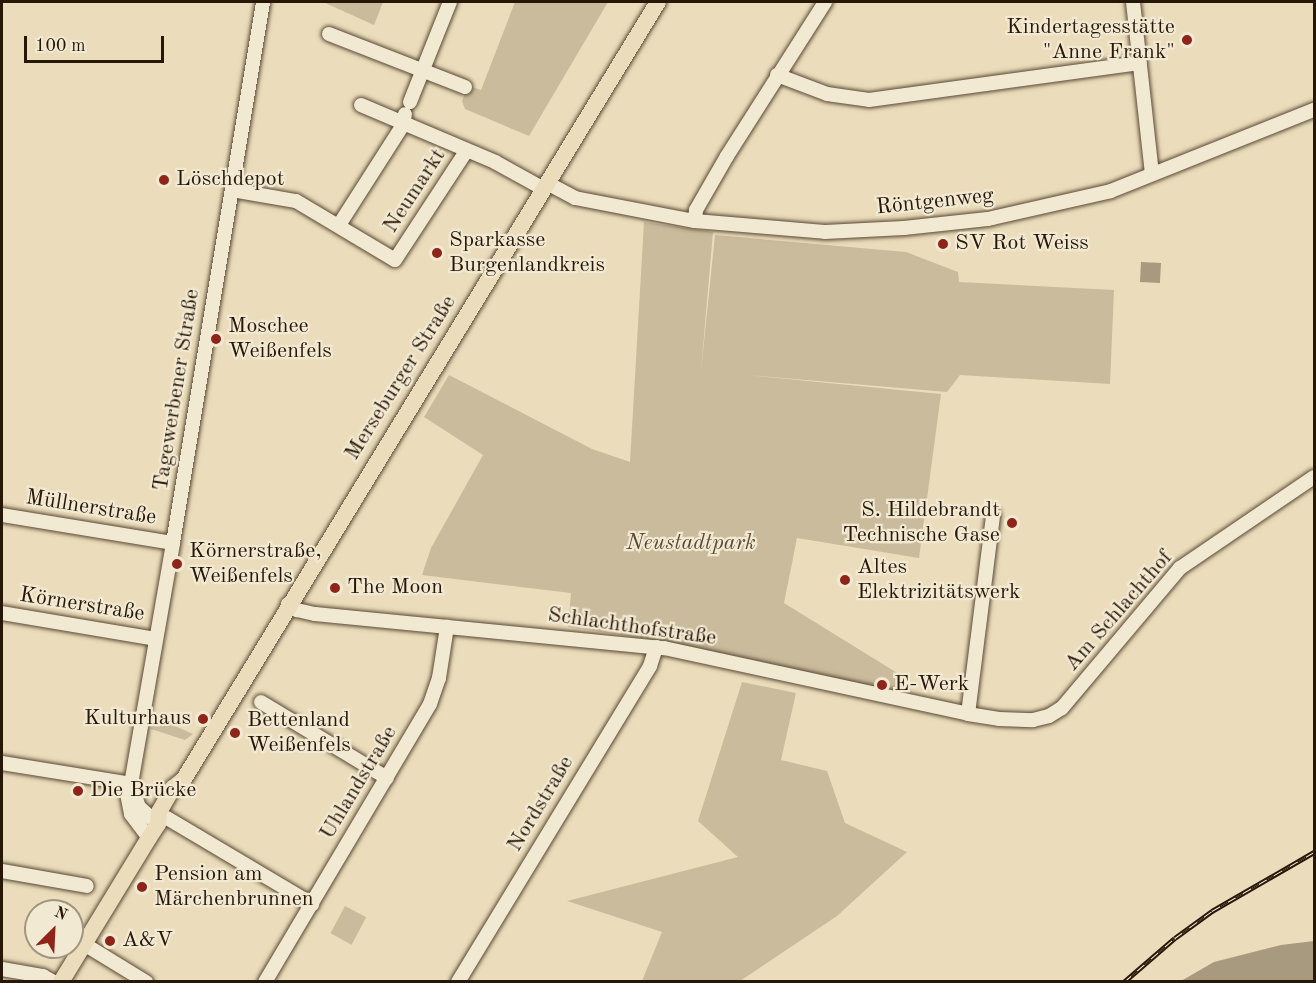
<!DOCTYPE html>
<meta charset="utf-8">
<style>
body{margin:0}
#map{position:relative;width:1316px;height:983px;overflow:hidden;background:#ebddbb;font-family:"Old Standard TT",serif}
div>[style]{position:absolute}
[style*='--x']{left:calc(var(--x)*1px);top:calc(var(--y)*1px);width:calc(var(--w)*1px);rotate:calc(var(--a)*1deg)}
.green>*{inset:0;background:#cabb9c;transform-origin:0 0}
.water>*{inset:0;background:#a89a7e;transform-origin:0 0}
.roads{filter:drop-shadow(0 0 2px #584834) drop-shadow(0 0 2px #584834)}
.minor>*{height:14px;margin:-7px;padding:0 7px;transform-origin:7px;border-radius:7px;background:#f2e9d3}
.major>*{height:16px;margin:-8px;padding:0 8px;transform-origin:8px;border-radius:8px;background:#ebddbb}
.rail>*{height:5px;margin-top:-2.5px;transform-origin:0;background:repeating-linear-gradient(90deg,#f2e9d3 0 9px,#271707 0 18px);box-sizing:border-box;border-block:2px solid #271707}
.dots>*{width:16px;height:16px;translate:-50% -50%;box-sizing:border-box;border:3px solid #f2e9d3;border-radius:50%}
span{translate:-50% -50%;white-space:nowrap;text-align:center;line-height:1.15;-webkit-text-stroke:4.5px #f2e9d3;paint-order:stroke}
.poi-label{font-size:22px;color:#271707}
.right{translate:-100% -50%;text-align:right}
.left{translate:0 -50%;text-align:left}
.street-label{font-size:22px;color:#271707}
.park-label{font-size:22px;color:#584834;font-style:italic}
.frame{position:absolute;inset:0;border:3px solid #271707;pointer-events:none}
.north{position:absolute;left:24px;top:899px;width:60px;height:60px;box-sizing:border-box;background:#f2e9d3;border:2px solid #a19581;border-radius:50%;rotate:24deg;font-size:16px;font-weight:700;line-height:24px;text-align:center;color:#271707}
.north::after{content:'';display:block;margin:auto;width:21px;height:27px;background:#8f2418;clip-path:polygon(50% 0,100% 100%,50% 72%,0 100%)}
.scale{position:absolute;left:24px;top:36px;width:140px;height:27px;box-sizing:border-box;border:3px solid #271707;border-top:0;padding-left:8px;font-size:18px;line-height:21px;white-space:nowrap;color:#271707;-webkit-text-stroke:4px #f2e9d3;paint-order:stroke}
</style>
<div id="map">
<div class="green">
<i style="clip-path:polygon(323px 2px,383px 2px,374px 25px)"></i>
<i style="clip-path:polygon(515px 2px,608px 2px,529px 136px,465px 109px,462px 101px,468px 86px,481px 90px)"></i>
<i style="clip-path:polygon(644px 222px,713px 232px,701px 371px,715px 235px,906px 252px,958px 272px,959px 282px,1114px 290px,1110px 384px,960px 375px,947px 392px,747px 375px,941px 394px,919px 558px,797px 538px,784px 603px,907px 679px,905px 694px,660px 641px,568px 627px,571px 593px,422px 575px,431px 548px,483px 455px,424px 417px,449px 375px,592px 449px,630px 462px)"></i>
<i style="clip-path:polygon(742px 682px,796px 693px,781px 760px,827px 771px,845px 823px,907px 852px,837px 916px,740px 981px,642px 981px,662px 932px,567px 901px,738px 857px,698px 821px)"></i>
<i style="clip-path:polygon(152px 721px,175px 726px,193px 734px,185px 740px,151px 729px)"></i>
<i style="left:345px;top:906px;width:24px;height:31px;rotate:28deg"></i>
</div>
<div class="water">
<i style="left:1141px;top:262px;width:20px;height:20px;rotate:3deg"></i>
<i style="clip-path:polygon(1314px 941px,1314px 981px,1181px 981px,1214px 962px,1281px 945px)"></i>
</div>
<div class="roads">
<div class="minor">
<i style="--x:1133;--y:2;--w:173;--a:83.7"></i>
<i style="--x:329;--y:34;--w:146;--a:21.3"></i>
<i style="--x:777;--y:75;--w:53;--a:20.8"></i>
<i style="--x:827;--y:94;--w:42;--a:8.1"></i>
<i style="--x:869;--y:100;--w:273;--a:-7.8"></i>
<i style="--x:410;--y:102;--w:108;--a:-68.2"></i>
<i style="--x:361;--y:105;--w:146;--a:23"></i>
<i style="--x:495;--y:162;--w:56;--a:28.9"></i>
<i style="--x:547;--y:183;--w:32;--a:28"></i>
<i style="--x:575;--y:198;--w:122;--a:10.9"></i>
<i style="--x:695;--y:221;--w:130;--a:4.8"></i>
<i style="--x:825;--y:232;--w:79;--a:-2.9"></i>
<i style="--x:904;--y:228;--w:84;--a:-6.1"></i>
<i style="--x:988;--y:219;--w:126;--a:-12.8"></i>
<i style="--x:1111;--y:191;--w:219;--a:-21.8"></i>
<i style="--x:232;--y:190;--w:65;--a:9.8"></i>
<i style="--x:296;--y:201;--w:115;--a:30.8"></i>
<i style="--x:395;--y:260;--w:131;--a:-56.8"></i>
<i style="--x:695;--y:221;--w:11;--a:-85"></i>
<i style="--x:696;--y:210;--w:62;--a:-60.1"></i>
<i style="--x:727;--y:156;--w:183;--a:-57.5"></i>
<i style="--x:339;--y:225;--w:119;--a:-57.4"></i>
<i style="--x:403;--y:125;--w:11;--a:-80"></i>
<i style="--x:2;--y:515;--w:173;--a:9.3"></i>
<i style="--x:288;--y:604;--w:11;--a:34"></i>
<i style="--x:297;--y:610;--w:18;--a:13"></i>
<i style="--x:315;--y:614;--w:351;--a:5.6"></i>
<i style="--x:664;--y:648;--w:311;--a:12.2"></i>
<i style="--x:968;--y:714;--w:31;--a:9"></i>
<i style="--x:999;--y:719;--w:34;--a:2"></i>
<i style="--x:1033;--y:720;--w:16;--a:-14"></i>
<i style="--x:1049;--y:716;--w:15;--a:-32"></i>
<i style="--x:1062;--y:708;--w:183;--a:-49.9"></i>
<i style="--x:1180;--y:568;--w:162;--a:-34.2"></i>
<i style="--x:2;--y:613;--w:156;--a:9.6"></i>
<i style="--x:261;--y:702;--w:147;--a:31.1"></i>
<i style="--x:968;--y:714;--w:201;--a:-82.8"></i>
<i style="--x:2;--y:763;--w:131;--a:9.2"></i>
<i style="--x:132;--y:786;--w:22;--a:72"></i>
<i style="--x:139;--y:807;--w:25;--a:42"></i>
<i style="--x:167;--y:818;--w:169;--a:30.7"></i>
<i style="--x:149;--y:838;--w:30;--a:-127"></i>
<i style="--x:131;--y:814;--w:20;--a:-101"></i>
<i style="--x:127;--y:794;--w:11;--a:-68"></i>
<i style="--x:131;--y:784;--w:245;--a:-80.1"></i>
<i style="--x:173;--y:543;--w:548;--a:-80.55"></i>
<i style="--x:2;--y:871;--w:86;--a:10"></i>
<i style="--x:84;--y:944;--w:73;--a:31.5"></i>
<i style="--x:2;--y:969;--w:42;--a:9.7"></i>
<i style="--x:43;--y:976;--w:13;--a:29"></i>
<i style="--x:265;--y:982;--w:323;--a:-59.3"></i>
<i style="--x:430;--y:704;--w:28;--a:-71"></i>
<i style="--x:439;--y:678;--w:52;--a:-81.1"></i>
<i style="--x:458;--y:982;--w:370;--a:-58.7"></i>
<i style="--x:650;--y:666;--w:20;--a:-72"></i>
</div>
<div class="major">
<i style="--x:61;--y:982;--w:169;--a:-58.6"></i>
<i style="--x:149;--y:838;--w:17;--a:-57"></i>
<i style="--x:158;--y:824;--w:12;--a:-85"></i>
<i style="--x:159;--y:812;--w:28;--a:-60"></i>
<i style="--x:173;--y:788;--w:14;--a:-39"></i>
<i style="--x:184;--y:779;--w:910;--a:-58.62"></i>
</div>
</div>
<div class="rail">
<i style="--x:1124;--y:982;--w:67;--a:-40.8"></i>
<i style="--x:1175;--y:938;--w:46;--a:-36.1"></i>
<i style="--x:1212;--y:911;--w:118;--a:-30"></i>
</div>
<div class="dots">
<i style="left:1187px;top:40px;background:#8f2418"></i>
<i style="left:164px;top:180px;background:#8f2418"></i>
<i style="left:943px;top:244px;background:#8f2418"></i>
<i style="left:437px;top:253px;background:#8f2418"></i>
<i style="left:216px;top:339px;background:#8f2418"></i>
<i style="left:1012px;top:523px;background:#8f2418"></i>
<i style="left:177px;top:564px;background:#8f2418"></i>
<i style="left:845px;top:580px;background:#8f2418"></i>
<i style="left:335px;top:588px;background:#8f2418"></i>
<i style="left:882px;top:685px;background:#8f2418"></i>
<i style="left:203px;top:719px;background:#8f2418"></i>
<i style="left:235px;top:733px;background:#8f2418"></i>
<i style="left:78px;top:791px;background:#8f2418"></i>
<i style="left:142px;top:887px;background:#8f2418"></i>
<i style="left:110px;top:941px;background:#8f2418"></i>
</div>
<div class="poi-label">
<span class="right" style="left:1175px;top:40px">Kindertagesstätte<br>"Anne Frank"</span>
<span class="left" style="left:176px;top:180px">Löschdepot</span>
<span class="left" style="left:449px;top:253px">Sparkasse<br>Burgenlandkreis</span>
<span class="left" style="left:955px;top:244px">SV Rot Weiss</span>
<span class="left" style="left:228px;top:339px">Moschee<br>Weißenfels</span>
<span class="right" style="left:1000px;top:523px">S. Hildebrandt<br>Technische Gase</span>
<span class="left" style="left:189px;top:564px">Körnerstraße,<br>Weißenfels</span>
<span class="left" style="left:857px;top:580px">Altes<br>Elektrizitätswerk</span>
<span class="left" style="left:347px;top:588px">The Moon</span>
<span class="left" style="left:894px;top:685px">E-Werk</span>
<span class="right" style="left:191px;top:719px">Kulturhaus</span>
<span class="left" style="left:247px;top:733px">Bettenland<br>Weißenfels</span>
<span class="left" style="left:90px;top:791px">Die Brücke</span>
<span class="left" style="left:154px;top:887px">Pension am<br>Märchenbrunnen</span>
<span class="left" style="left:122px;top:941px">A&amp;V</span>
</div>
<div class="street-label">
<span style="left:415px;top:191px;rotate:-57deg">Neumarkt</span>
<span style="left:935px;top:202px;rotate:-6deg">Röntgenweg</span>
<span style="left:401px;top:378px;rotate:-58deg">Merseburger Straße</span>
<span style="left:177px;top:390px;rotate:-81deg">Tagewerbener Straße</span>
<span style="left:91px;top:508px;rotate:9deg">Müllnerstraße</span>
<span style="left:82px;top:605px;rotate:9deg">Körnerstraße</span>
<span style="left:1119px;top:611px;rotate:-49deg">Am Schlachthof</span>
<span style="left:632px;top:627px;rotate:8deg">Schlachthofstraße</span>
<span style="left:359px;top:783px;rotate:-59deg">Uhlandstraße</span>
<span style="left:541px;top:804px;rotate:-59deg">Nordstraße</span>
</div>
<div class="park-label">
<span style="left:691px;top:544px">Neustadtpark</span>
</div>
<div class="frame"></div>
<div class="north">N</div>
<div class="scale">100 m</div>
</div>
